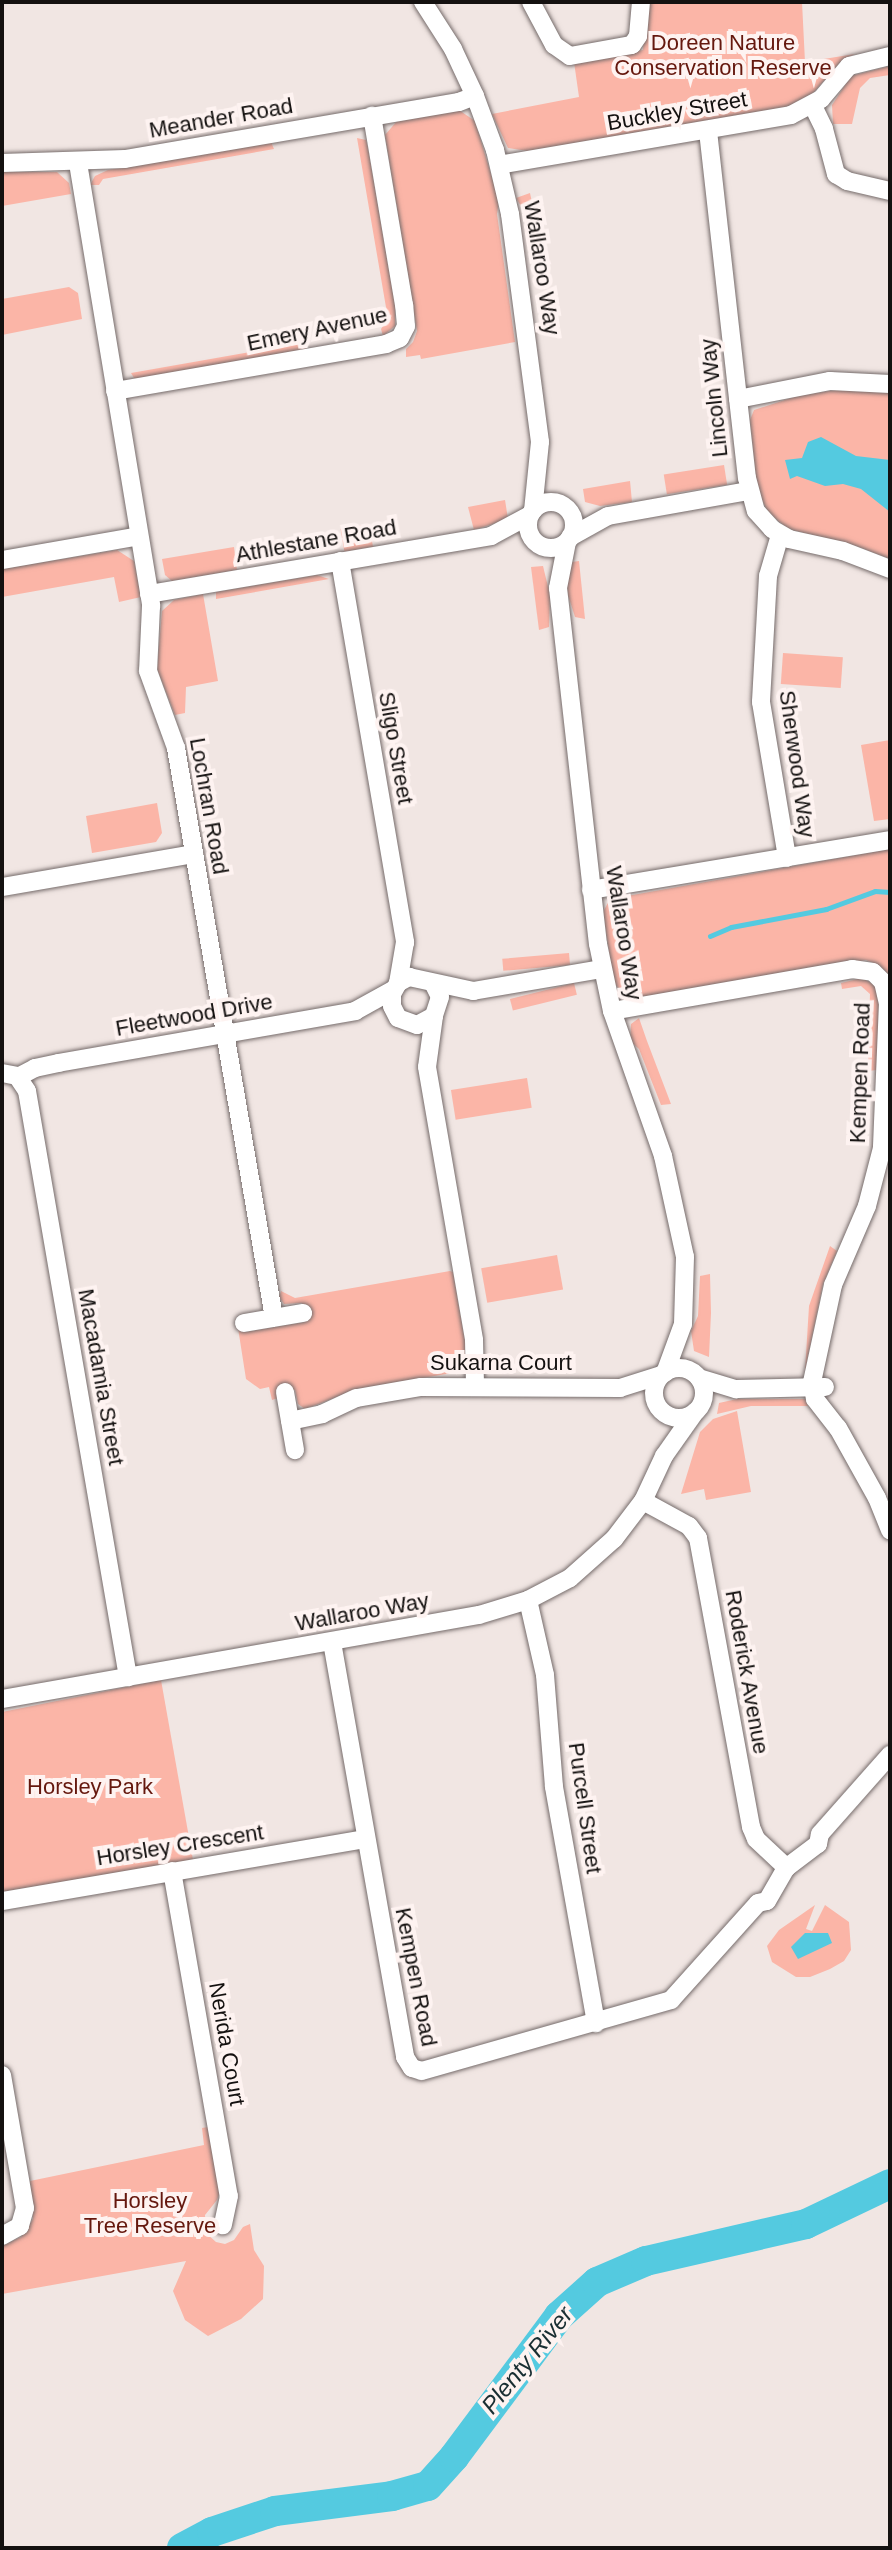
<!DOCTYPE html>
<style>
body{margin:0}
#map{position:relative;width:892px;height:2550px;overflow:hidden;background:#f1e6e3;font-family:Arial,sans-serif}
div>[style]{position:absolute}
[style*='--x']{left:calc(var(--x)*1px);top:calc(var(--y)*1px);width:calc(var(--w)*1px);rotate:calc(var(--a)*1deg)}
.green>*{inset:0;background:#fbb5a7;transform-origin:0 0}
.water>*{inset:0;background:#54cae0}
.stream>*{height:5px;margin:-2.5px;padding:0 2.5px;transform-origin:2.5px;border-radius:2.5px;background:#54cae0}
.river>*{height:30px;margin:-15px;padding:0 15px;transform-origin:15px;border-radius:15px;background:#54cae0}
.roads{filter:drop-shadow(0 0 2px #756b6a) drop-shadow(0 0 2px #756b6a)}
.minor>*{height:18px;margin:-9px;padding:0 9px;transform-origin:9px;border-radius:9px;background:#fff}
.minor>.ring{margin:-9px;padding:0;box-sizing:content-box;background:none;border:18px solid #fff;border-radius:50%}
span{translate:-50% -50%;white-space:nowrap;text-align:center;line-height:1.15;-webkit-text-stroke:8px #fef3f1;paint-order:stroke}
.park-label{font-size:22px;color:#65180e}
.street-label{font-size:22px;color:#141110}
.water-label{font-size:24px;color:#192e32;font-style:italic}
.frame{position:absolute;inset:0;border:4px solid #141110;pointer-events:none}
</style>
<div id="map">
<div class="green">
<i style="clip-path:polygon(647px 2px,802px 2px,805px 62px,855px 54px,842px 60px,813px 93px,788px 108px,528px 151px,508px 148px,492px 114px,579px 97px,574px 62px,643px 50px)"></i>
<i style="clip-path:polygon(890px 66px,890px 75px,870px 78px,860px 88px,852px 124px,833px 124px,832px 105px,851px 76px)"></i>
<i style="clip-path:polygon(459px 110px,475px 121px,499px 201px,497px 214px,515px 342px,421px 359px,420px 355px,406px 357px,406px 349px,413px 342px,417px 331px,385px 135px,397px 121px)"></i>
<i style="clip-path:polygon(357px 138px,366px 140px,368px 148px,395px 305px,395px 326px,383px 336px,381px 329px,388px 319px)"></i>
<i style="clip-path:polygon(271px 142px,274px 149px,103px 179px,99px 185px,90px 185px,95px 176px,108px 170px)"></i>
<i style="clip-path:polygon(2px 172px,57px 172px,69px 183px,71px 194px,2px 206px)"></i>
<i style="clip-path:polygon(530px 193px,537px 226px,543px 261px,532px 261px,524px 211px,516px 198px)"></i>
<i style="clip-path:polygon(69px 287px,78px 293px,82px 319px,2px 335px,2px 299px)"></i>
<i style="clip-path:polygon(307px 342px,306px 349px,142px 378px,134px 378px,131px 373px)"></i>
<i style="clip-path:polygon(843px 389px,890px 393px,890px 559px,856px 546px,788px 529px,768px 512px,757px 489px,750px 420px,754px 410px,797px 396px)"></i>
<i style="left:724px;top:465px;width:20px;height:61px;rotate:81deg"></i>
<i style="clip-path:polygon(630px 481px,632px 502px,600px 506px,585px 502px,583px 489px)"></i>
<i style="clip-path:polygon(505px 500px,508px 519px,474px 530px,468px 507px)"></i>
<i style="left:369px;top:524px;width:23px;height:29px;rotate:80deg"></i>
<i style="clip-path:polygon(234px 547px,237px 570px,172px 581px,165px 575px,162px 559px)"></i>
<i style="clip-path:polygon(117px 550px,134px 561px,141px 597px,119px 602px,114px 577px,2px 597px,2px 569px)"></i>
<i style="clip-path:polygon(579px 561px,585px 619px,575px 617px,567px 592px,567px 572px,572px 562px)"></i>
<i style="clip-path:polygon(543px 566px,550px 595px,549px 627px,539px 630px,531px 567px)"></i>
<i style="clip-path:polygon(317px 575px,329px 579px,216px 599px,216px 592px)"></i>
<i style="clip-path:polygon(203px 594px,218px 681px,186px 687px,185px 713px,175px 715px,157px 669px,162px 611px,174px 600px)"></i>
<i style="left:783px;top:653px;width:60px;height:31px;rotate:4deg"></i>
<i style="clip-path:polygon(890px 740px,890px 819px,874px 821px,861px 745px)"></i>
<i style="clip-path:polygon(157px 803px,162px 833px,156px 842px,92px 853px,86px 816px)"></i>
<i style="clip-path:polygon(890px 849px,890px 976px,880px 966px,866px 960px,641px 997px,627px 997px,614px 983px,603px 912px,610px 899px)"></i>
<i style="left:569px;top:953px;width:12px;height:67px;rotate:85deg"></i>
<i style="clip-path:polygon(862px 978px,875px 985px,879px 999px,877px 1070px,868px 1071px,870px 994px,861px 986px,842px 989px,841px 983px)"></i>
<i style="left:574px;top:983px;width:12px;height:66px;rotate:76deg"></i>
<i style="clip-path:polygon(639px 1018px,647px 1041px,671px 1104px,661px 1105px,639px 1049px,630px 1041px,631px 1024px)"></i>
<i style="left:527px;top:1078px;width:30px;height:77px;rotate:81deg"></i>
<i style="clip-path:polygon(830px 1246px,837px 1251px,823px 1284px,805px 1371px,809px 1306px)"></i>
<i style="left:557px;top:1255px;width:35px;height:77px;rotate:80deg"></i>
<i style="clip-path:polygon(450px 1271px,453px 1272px,465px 1342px,465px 1363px,458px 1372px,358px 1389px,305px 1409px,298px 1404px,295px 1390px,277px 1393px,278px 1398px,272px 1400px,269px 1387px,260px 1389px,246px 1379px,238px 1328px,244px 1328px,245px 1332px,305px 1322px,302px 1303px,284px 1304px,279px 1297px,281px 1291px,295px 1298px)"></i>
<i style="clip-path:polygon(710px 1274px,711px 1313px,709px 1357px,694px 1351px,691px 1331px,698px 1316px,700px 1276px)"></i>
<i style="clip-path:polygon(737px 1399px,805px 1399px,808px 1406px,751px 1406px,717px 1414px,719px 1403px)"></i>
<i style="clip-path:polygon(737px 1411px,751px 1492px,706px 1500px,704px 1489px,681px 1494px,700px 1432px,713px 1419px)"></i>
<i style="clip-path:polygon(161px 1680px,193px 1860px,2px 1892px,2px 1712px)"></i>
<i style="clip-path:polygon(815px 1905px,806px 1929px,812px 1931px,825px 1905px,849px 1922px,851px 1950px,844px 1961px,830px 1969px,810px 1977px,796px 1977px,772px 1962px,767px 1946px,779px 1930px)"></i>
<i style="clip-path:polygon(208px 2127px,220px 2191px,217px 2200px,205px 2215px,206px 2233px,216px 2242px,225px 2244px,234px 2240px,243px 2227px,250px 2224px,254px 2250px,264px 2266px,263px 2299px,241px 2319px,208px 2336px,185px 2320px,173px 2291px,186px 2261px,2px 2294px,2px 2246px,21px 2237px,33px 2219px,30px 2181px,204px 2145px,202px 2128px)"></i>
</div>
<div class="water">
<i style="clip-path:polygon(821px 437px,856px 456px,890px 460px,890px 512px,861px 489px,843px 484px,825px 486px,797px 476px,790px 479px,785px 460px,802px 458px,808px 442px)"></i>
<i style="clip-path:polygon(805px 1933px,828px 1933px,832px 1943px,798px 1959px,791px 1947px)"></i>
</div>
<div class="stream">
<i style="--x:710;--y:936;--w:23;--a:-23"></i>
<i style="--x:731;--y:927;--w:97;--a:-10.7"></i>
<i style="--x:826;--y:909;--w:52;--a:-20.2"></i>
<i style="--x:875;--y:891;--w:15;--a:4"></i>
</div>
<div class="river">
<i style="--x:182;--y:2548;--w:34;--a:-28"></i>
<i style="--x:212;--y:2532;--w:66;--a:-18.4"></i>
<i style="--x:275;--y:2511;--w:118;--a:-7.3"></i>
<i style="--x:392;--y:2496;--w:37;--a:-16"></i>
<i style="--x:428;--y:2486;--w:39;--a:-48"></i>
<i style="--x:454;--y:2457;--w:176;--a:-53.3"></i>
<i style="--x:559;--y:2316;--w:51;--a:-41.8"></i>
<i style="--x:597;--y:2282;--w:53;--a:-23.2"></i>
<i style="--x:646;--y:2261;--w:164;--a:-13"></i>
<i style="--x:806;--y:2224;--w:93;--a:-25.5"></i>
</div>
<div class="roads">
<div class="minor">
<i style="--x:423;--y:2;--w:56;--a:57.4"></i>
<i style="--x:453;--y:49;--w:52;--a:64.9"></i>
<i style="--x:475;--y:96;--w:58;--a:69.7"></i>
<i style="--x:495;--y:150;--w:66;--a:76.8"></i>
<i style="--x:510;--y:214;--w:230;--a:82.5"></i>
<i style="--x:540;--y:442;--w:69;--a:95.8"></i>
<i style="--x:531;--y:2;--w:49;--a:61.9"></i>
<i style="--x:554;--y:45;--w:19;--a:35"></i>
<i style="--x:570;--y:56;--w:63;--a:-10.1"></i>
<i style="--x:632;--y:45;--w:11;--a:-56"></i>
<i style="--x:638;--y:36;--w:34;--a:-85"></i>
<i style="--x:813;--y:106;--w:25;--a:64"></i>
<i style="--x:824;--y:129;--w:47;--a:75.1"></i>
<i style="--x:836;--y:174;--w:13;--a:32"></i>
<i style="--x:847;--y:181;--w:44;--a:13.1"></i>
<i style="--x:708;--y:131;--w:349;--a:83.6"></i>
<i style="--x:747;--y:478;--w:34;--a:75"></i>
<i style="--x:756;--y:511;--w:24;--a:48"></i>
<i style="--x:772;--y:529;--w:20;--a:30"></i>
<i style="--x:789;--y:539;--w:55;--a:12.5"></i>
<i style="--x:843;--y:551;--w:50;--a:21"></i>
<i style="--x:2;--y:163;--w:123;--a:-1.9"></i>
<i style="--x:125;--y:159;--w:339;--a:-9.7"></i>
<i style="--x:459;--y:102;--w:17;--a:-21"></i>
<i style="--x:78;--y:163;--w:449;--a:80.6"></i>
<i style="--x:151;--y:606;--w:65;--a:92.6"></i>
<i style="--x:148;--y:671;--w:82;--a:70"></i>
<i style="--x:176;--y:748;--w:578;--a:80.24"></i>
<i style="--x:499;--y:165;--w:296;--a:-9.7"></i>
<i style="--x:791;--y:115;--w:34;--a:-28"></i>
<i style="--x:821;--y:99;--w:43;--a:-49.7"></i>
<i style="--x:849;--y:66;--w:42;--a:-13.7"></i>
<i style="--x:115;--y:391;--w:275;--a:-9.8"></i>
<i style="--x:386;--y:344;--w:15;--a:-23"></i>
<i style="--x:400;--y:338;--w:13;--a:-63"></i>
<i style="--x:406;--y:326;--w:21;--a:-95"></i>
<i style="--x:404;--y:305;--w:192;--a:-99.6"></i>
<i style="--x:738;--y:399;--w:94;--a:-11.1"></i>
<i style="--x:830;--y:381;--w:60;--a:2.9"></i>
<i class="ring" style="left:528px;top:502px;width:28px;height:28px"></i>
<i style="--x:780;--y:535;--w:43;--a:106.3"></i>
<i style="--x:768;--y:576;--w:126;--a:93.2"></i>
<i style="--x:761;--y:702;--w:158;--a:80.5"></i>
<i style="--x:570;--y:537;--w:43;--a:-28.9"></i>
<i style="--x:608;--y:516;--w:143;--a:-10.1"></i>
<i style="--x:567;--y:542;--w:47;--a:101.1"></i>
<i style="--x:558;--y:588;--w:358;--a:83.6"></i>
<i style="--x:598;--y:944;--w:68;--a:78.2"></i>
<i style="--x:612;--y:1011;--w:154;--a:70.6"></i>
<i style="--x:663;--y:1156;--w:103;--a:77.7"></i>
<i style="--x:685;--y:1257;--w:67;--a:91.7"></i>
<i style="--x:683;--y:1324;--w:52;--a:110.2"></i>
<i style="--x:2;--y:560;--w:139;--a:-9.9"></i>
<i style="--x:340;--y:561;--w:387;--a:80.3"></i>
<i style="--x:405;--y:942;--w:42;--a:99.7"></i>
<i style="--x:149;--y:594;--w:347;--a:-9.6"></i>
<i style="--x:491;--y:536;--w:44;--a:-28.3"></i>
<i style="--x:2;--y:887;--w:195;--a:-9.8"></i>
<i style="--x:591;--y:890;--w:303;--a:-9.5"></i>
<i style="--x:434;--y:985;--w:13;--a:63"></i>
<i style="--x:440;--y:997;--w:20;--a:108"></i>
<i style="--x:434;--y:1016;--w:19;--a:152"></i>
<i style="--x:417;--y:1025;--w:20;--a:-160"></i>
<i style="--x:398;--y:1018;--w:13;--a:-117"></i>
<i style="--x:392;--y:1006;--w:12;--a:-90"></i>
<i style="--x:392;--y:994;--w:13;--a:-61"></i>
<i style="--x:398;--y:983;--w:13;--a:-29"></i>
<i style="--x:409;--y:977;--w:66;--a:12.3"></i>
<i style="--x:473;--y:991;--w:131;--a:-9.7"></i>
<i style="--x:612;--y:1011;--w:244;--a:-9.9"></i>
<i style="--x:852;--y:969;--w:21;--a:8"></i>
<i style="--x:873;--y:972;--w:14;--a:45"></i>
<i style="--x:883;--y:982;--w:22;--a:77"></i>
<i style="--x:888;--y:1003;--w:145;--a:92.4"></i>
<i style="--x:882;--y:1148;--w:60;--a:104.5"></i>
<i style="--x:867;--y:1206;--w:86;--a:113.3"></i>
<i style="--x:833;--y:1285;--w:99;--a:102.2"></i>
<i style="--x:812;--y:1382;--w:17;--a:80"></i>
<i style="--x:815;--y:1399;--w:37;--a:52"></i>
<i style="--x:838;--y:1428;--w:80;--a:60.9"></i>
<i style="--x:877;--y:1498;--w:35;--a:68"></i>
<i style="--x:434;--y:1016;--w:51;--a:97.8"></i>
<i style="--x:427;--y:1067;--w:277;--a:80.2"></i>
<i style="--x:474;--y:1340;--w:44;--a:88.7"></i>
<i style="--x:2;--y:1073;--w:15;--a:11"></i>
<i style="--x:17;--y:1076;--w:18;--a:56"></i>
<i style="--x:27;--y:1091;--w:595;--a:80.22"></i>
<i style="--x:18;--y:1077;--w:19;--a:-28"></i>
<i style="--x:35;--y:1068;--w:24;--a:-12"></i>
<i style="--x:58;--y:1063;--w:302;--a:-9.9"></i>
<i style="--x:355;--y:1011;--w:43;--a:-28.9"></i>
<i style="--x:244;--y:1323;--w:60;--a:-9.6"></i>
<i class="ring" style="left:654px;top:1368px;width:32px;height:32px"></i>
<i style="--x:699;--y:1378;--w:39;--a:17"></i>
<i style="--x:736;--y:1389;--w:89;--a:-1.3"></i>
<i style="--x:285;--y:1392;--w:59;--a:80.2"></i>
<i style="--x:290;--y:1421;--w:33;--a:-12"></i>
<i style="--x:322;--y:1414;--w:38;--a:-25"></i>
<i style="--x:357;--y:1398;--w:65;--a:-9.8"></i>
<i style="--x:421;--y:1387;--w:199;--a:0.3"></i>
<i style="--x:620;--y:1388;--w:43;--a:-17.6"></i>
<i style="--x:643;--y:1501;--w:52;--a:28.5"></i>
<i style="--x:689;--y:1526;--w:15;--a:53"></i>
<i style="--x:698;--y:1538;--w:294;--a:79.6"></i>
<i style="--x:751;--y:1827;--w:13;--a:67"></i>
<i style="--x:756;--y:1839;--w:42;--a:43.1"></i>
<i style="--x:528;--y:1600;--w:77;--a:77.2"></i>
<i style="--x:545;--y:1675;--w:112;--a:85.4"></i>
<i style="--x:554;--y:1787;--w:240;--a:79.9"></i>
<i style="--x:332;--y:1642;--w:421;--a:80"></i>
<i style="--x:405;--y:2057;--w:13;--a:58"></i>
<i style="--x:412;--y:2068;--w:10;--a:17"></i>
<i style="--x:422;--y:2071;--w:259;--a:-15.9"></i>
<i style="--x:671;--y:2000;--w:130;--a:-48.1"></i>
<i style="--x:758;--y:1903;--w:9;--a:-13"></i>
<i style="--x:767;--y:1901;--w:38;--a:-60"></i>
<i style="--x:786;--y:1868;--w:40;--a:-37"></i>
<i style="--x:818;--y:1844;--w:10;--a:-79"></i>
<i style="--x:820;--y:1834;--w:106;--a:-48.5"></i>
<i style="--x:2;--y:1699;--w:484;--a:-10"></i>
<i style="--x:479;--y:1615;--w:51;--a:-17"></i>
<i style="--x:528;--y:1600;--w:47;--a:-27.6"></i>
<i style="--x:570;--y:1578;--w:59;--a:-41.6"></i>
<i style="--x:614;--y:1539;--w:48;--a:-52.7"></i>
<i style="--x:643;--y:1501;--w:50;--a:-65"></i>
<i style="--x:664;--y:1456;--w:54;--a:-54.8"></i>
<i style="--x:172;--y:1871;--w:330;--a:80.1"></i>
<i style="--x:229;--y:2196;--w:30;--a:102"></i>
<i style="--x:2;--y:1901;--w:369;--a:-9.7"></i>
<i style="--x:2;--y:2075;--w:135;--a:80.2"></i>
<i style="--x:25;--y:2208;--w:19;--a:106"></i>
<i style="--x:20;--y:2226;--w:21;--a:151"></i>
</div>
</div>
<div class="park-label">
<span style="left:723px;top:55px">Doreen Nature<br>Conservation Reserve</span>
<span style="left:90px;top:1787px">Horsley Park</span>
<span style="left:150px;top:2213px">Horsley<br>Tree Reserve</span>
</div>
<div class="street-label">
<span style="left:677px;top:111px;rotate:-10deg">Buckley Street</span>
<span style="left:221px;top:118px;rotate:-10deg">Meander Road</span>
<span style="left:542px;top:268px;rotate:81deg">Wallaroo Way</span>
<span style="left:317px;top:329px;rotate:-12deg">Emery Avenue</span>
<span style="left:714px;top:398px;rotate:-96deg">Lincoln Way</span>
<span style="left:316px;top:541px;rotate:-10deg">Athlestane Road</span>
<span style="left:396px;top:748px;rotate:80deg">Sligo Street</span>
<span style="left:797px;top:764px;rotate:82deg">Sherwood Way</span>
<span style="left:209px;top:806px;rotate:80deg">Lochran Road</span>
<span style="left:624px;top:933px;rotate:81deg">Wallaroo Way</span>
<span style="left:194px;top:1015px;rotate:-10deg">Fleetwood Drive</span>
<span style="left:860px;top:1073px;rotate:-88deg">Kempen Road</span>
<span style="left:501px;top:1363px">Sukarna Court</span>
<span style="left:101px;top:1377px;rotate:80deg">Macadamia Street</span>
<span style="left:362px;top:1612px;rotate:-10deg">Wallaroo Way</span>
<span style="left:747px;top:1672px;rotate:80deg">Roderick Avenue</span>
<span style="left:585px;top:1808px;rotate:82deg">Purcell Street</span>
<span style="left:180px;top:1845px;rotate:-9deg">Horsley Crescent</span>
<span style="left:416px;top:1977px;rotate:79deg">Kempen Road</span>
<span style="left:227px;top:2044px;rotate:80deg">Nerida Court</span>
</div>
<div class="water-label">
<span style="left:527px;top:2360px;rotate:-51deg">Plenty River</span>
</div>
<div class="frame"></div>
</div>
